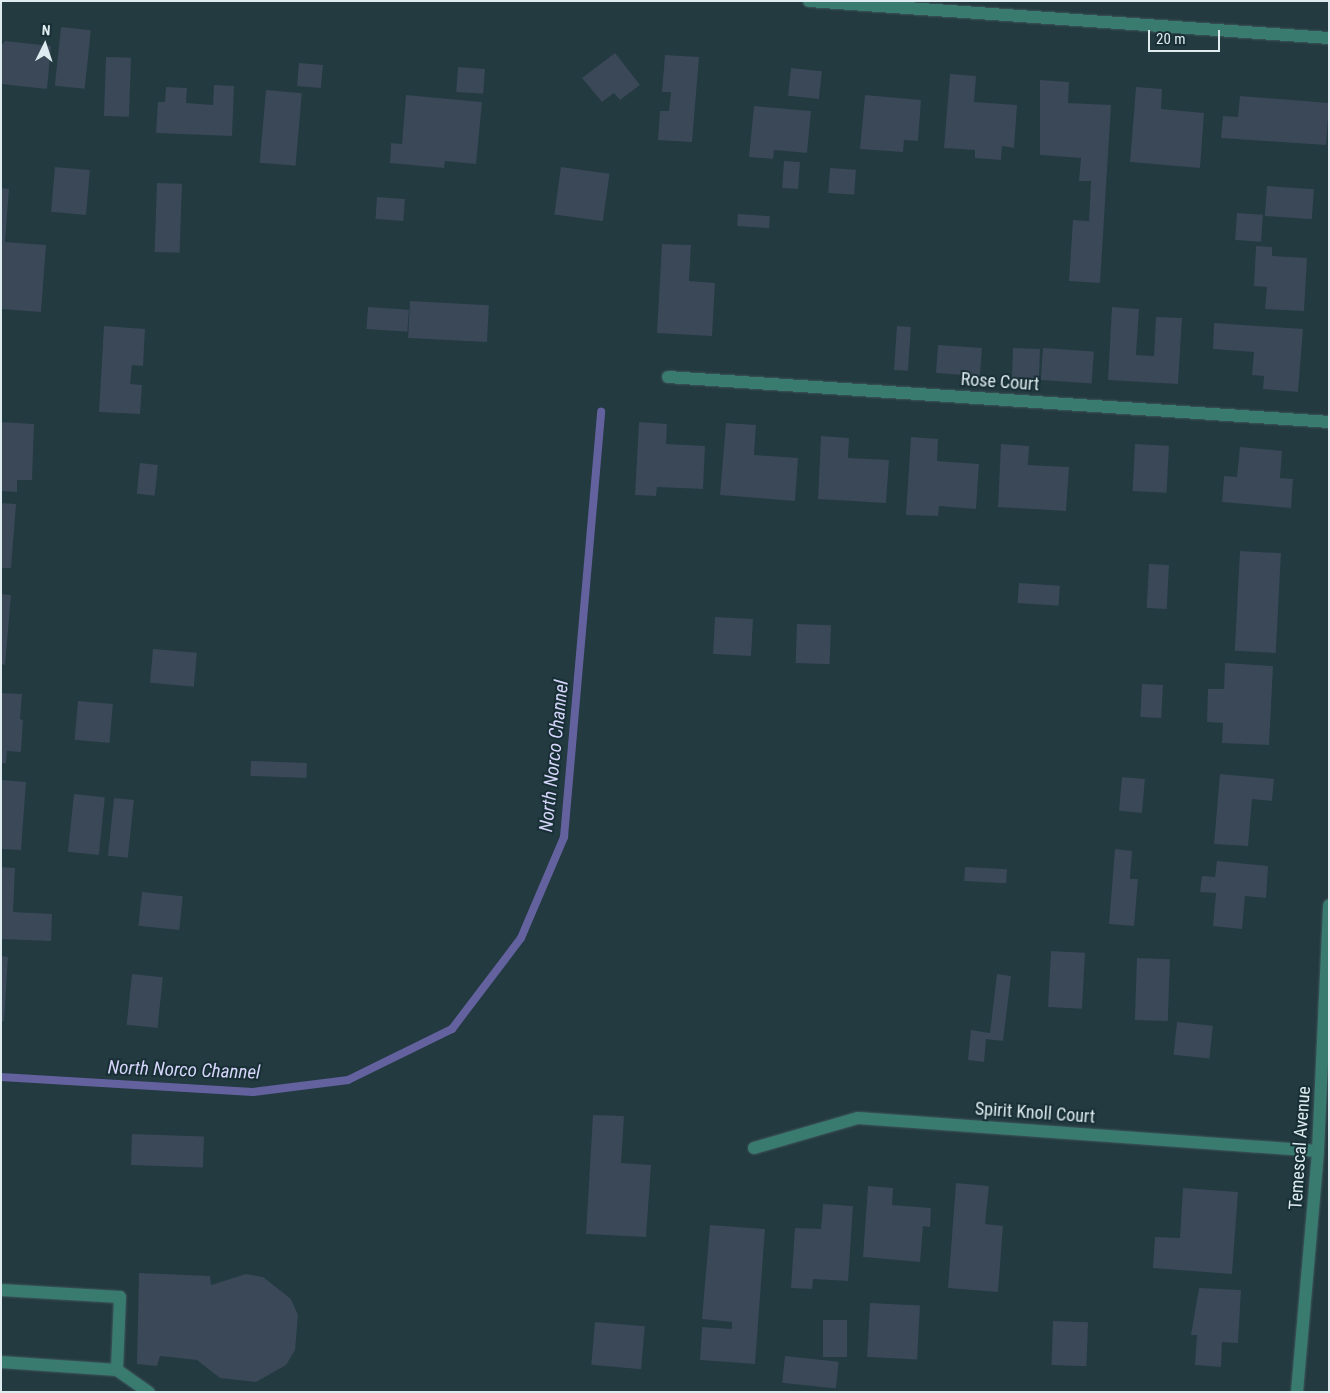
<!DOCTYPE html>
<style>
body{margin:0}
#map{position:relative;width:1330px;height:1393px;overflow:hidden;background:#223a40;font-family:"Roboto Condensed",sans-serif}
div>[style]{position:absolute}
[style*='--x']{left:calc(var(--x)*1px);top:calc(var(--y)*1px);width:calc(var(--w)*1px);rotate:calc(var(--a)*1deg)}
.stream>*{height:8px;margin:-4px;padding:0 4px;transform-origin:4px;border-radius:4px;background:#64619f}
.building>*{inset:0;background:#3a4857;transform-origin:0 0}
.roads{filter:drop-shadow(0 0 1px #40565c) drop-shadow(0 0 1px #40565c)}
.minor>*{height:12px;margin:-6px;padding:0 6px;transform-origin:6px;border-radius:6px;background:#397b6f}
span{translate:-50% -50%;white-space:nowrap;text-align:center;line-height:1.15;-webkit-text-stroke:4px #182f35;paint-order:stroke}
.street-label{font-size:18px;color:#deecef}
.water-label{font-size:19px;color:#d5d5fa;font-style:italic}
.frame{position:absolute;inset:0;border:2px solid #deecef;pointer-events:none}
.north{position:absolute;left:20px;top:20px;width:50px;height:50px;-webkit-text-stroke:4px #182f35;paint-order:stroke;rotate:4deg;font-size:14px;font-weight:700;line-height:20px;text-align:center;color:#deecef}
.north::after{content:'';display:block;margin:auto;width:18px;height:22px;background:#deecef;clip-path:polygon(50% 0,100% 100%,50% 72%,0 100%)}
.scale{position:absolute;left:1148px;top:30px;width:72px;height:22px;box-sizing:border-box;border:2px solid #deecef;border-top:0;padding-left:6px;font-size:15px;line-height:18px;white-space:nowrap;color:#deecef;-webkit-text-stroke:4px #182f35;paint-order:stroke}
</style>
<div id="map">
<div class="stream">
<i style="--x:1;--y:1077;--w:252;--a:3.4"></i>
<i style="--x:253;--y:1092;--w:96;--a:-7.2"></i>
<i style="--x:348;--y:1080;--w:116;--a:-26.1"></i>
<i style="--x:452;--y:1029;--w:114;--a:-52.8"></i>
<i style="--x:521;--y:938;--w:110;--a:-66.9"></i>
<i style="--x:564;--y:837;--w:427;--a:-85"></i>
</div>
<div class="building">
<i style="left:61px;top:27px;width:30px;height:59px;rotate:6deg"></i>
<i style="clip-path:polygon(5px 41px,51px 46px,47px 89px,1px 84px,1px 46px)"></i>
<i style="clip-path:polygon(615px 53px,640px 85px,620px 100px,614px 93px,602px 102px,582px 78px)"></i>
<i style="clip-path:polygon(665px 55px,699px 57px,692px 142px,658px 140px,660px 111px,669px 111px,671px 92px,662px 92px)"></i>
<i style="left:106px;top:57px;width:25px;height:59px;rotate:2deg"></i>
<i style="left:299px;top:63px;width:24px;height:23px;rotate:5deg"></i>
<i style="left:458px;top:67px;width:27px;height:25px;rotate:4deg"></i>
<i style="left:791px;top:68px;width:31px;height:28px;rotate:6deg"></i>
<i style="clip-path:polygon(950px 74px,976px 76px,974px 102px,1017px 105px,1014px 148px,1002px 146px,1001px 160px,975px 158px,975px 150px,944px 148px)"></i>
<i style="clip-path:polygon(1040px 80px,1069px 82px,1068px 103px,1111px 105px,1100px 283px,1069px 281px,1073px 220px,1089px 221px,1091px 181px,1079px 181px,1081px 158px,1040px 155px)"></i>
<i style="clip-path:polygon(214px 85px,234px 86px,232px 136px,156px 133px,158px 102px,165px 102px,166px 87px,187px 88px,186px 103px,213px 105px)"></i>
<i style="clip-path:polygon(1136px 87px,1162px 89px,1161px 109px,1204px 113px,1200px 168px,1130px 162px)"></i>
<i style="left:266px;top:90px;width:36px;height:73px;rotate:5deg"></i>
<i style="clip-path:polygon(406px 95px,482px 102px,476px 164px,445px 161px,444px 168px,390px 163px,391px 143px,402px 144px)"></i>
<i style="clip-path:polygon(865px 95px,921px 100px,918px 141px,904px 140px,903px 152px,860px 149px)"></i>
<i style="clip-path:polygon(1240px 96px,1329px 103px,1326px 145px,1221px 138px,1223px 116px,1238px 117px)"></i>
<i style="clip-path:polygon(754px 106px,811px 111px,807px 153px,774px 150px,773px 159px,749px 157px)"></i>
<i style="left:784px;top:161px;width:16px;height:27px;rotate:4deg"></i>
<i style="left:55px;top:167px;width:35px;height:45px;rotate:5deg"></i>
<i style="left:561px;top:167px;width:49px;height:48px;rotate:8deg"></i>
<i style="left:830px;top:168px;width:26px;height:25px;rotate:4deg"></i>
<i style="left:157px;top:183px;width:25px;height:69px;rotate:2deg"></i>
<i style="left:1267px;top:186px;width:47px;height:30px;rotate:4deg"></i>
<i style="clip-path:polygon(1px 188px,9px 189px,5px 242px,46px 245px,41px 312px,1px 309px)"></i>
<i style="left:377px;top:197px;width:28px;height:22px;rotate:4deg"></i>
<i style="left:1237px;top:213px;width:26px;height:27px;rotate:4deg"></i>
<i style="left:738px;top:214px;width:32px;height:12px;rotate:4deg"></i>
<i style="clip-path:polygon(662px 244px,691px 245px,689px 281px,715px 283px,712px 336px,657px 333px)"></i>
<i style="clip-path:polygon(1256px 246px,1272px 247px,1272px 256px,1307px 258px,1304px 311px,1265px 309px,1267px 287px,1254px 286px)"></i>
<i style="left:410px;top:301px;width:79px;height:37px;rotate:3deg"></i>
<i style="left:368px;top:307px;width:41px;height:22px;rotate:4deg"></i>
<i style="clip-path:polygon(1112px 307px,1139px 309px,1136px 355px,1154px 356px,1156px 317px,1182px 318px,1178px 384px,1108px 380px)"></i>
<i style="clip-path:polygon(1214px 323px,1303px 329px,1298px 392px,1263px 389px,1264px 376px,1252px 375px,1254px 352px,1213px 349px)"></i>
<i style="clip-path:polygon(104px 326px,145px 329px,143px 366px,132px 365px,130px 384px,142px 385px,140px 414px,99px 412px)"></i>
<i style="left:897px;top:326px;width:14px;height:44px;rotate:4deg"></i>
<i style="left:938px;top:345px;width:44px;height:28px;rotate:4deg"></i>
<i style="left:1013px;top:348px;width:27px;height:31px;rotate:2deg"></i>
<i style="left:1043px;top:348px;width:51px;height:32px;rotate:4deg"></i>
<i style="clip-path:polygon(1px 422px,34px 424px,32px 480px,17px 480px,17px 492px,1px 491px)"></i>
<i style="clip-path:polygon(639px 422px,667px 424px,666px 444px,705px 446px,703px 489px,657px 487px,656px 496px,635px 495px)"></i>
<i style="clip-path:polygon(726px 423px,756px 425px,754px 455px,798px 458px,795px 501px,720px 495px)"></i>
<i style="clip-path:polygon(821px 436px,849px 438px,848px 458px,889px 460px,886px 503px,818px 499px)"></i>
<i style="clip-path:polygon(911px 437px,938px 439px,937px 461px,979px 464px,976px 509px,939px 506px,938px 516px,906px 515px)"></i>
<i style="clip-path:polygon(1001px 444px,1029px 446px,1028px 465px,1069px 467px,1066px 511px,998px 507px)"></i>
<i style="left:1135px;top:444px;width:34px;height:47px;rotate:3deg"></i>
<i style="clip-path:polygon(1240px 447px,1282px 451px,1280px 478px,1293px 479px,1291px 508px,1222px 502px,1224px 476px,1237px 477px)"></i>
<i style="left:140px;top:463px;width:18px;height:31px;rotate:6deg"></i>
<i style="clip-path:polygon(1px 503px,16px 504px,11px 568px,1px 568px)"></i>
<i style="left:1240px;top:551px;width:41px;height:100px;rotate:3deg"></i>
<i style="left:1149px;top:564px;width:20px;height:44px;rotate:3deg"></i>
<i style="left:1019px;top:583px;width:41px;height:20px;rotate:4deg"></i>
<i style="clip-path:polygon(1px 594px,11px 595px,5px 665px,1px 664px)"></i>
<i style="left:715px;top:617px;width:38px;height:37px;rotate:3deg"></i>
<i style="left:797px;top:624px;width:34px;height:39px;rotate:2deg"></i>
<i style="left:153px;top:649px;width:44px;height:34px;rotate:5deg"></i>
<i style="clip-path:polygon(1225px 663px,1273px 666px,1269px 745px,1222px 743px,1223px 723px,1207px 722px,1208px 689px,1224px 689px)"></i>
<i style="left:1142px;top:684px;width:21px;height:33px;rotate:3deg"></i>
<i style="clip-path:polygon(1px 693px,22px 694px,20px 719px,23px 720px,21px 752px,7px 751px,6px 763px,1px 763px)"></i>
<i style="left:78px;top:701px;width:35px;height:39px;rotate:5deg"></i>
<i style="left:251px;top:761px;width:56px;height:15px;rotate:2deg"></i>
<i style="clip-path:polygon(1220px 774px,1274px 779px,1272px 801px,1252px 799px,1248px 846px,1214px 844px)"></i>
<i style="left:1122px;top:777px;width:23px;height:34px;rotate:5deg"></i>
<i style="clip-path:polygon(1px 780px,26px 782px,21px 850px,1px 849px)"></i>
<i style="left:74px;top:794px;width:31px;height:58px;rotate:6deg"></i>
<i style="left:114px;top:798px;width:20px;height:58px;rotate:6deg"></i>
<i style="clip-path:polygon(1115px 849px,1132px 851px,1130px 879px,1138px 879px,1134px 926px,1109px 924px)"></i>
<i style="clip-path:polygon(1217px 861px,1268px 866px,1266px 898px,1245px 896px,1242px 929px,1213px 926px,1216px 893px,1200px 892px,1202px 876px,1215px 877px)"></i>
<i style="clip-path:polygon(1px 867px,15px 868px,13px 912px,52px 914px,51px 941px,1px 939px)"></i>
<i style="left:965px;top:867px;width:42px;height:14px;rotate:3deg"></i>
<i style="left:142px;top:892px;width:41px;height:34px;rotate:6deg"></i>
<i style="left:1051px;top:951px;width:34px;height:56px;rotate:3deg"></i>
<i style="clip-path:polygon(1px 956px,8px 957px,4px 1021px,1px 1021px)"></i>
<i style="left:1137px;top:958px;width:33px;height:62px;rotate:2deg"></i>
<i style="left:132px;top:974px;width:31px;height:51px;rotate:6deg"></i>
<i style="clip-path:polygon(997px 974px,1011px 976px,1003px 1041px,986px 1039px,984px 1062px,968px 1060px,971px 1030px,990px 1033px)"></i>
<i style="left:1177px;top:1022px;width:36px;height:33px;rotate:6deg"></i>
<i style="clip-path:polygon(593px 1115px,624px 1116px,621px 1163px,651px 1165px,646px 1237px,586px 1234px)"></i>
<i style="left:132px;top:1134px;width:72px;height:31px;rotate:2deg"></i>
<i style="clip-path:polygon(956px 1183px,989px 1186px,985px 1224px,1003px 1226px,998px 1292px,948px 1288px)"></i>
<i style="clip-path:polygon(868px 1186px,893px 1188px,892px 1205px,931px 1208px,930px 1227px,923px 1226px,920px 1262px,863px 1257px)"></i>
<i style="clip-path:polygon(1183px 1188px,1238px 1192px,1232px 1274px,1153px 1268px,1155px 1237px,1180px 1238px)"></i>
<i style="clip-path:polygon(823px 1204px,853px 1206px,848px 1281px,813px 1279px,812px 1289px,791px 1288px,795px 1228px,821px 1229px)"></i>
<i style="clip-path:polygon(710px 1225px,765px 1229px,755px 1364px,700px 1360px,702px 1327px,732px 1329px,732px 1322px,702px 1319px)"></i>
<i style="clip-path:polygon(139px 1273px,210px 1276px,211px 1285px,246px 1274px,263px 1277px,291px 1299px,298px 1315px,295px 1350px,286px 1365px,256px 1382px,220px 1378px,197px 1360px,160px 1356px,157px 1366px,137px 1364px)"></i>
<i style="clip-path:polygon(1199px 1288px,1241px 1290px,1238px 1343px,1222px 1342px,1221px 1367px,1195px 1365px,1197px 1335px,1191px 1335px)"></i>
<i style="left:870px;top:1303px;width:50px;height:54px;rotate:3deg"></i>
<i style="left:823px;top:1320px;width:24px;height:37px"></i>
<i style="left:1053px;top:1321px;width:35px;height:44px;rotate:2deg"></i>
<i style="left:595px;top:1322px;width:50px;height:43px;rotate:5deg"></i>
<i style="left:785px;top:1356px;width:54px;height:27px;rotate:6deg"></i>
</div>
<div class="roads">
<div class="minor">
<i style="--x:809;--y:1;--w:521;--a:4.07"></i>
<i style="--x:668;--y:377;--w:663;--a:3.89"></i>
<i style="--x:754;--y:1148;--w:108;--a:-16.1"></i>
<i style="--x:858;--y:1118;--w:461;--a:4.1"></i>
<i style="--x:1;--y:1290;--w:119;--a:3.4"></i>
<i style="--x:120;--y:1297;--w:73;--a:92.4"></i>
<i style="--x:1;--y:1362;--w:116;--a:3.9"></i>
<i style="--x:117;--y:1370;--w:39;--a:35"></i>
<i style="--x:1297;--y:1392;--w:242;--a:-85"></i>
<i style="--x:1318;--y:1151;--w:246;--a:-87.4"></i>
</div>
</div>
<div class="street-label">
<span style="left:1000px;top:382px;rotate:4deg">Rose Court</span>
<span style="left:1035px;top:1113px;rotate:4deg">Spirit Knoll Court</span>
<span style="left:1300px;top:1148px;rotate:-86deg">Temescal Avenue</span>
</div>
<div class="water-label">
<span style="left:554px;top:756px;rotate:-84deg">North Norco Channel</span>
<span style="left:184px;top:1070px;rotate:2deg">North Norco Channel</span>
</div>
<div class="frame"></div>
<div class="north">N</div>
<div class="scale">20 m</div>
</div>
